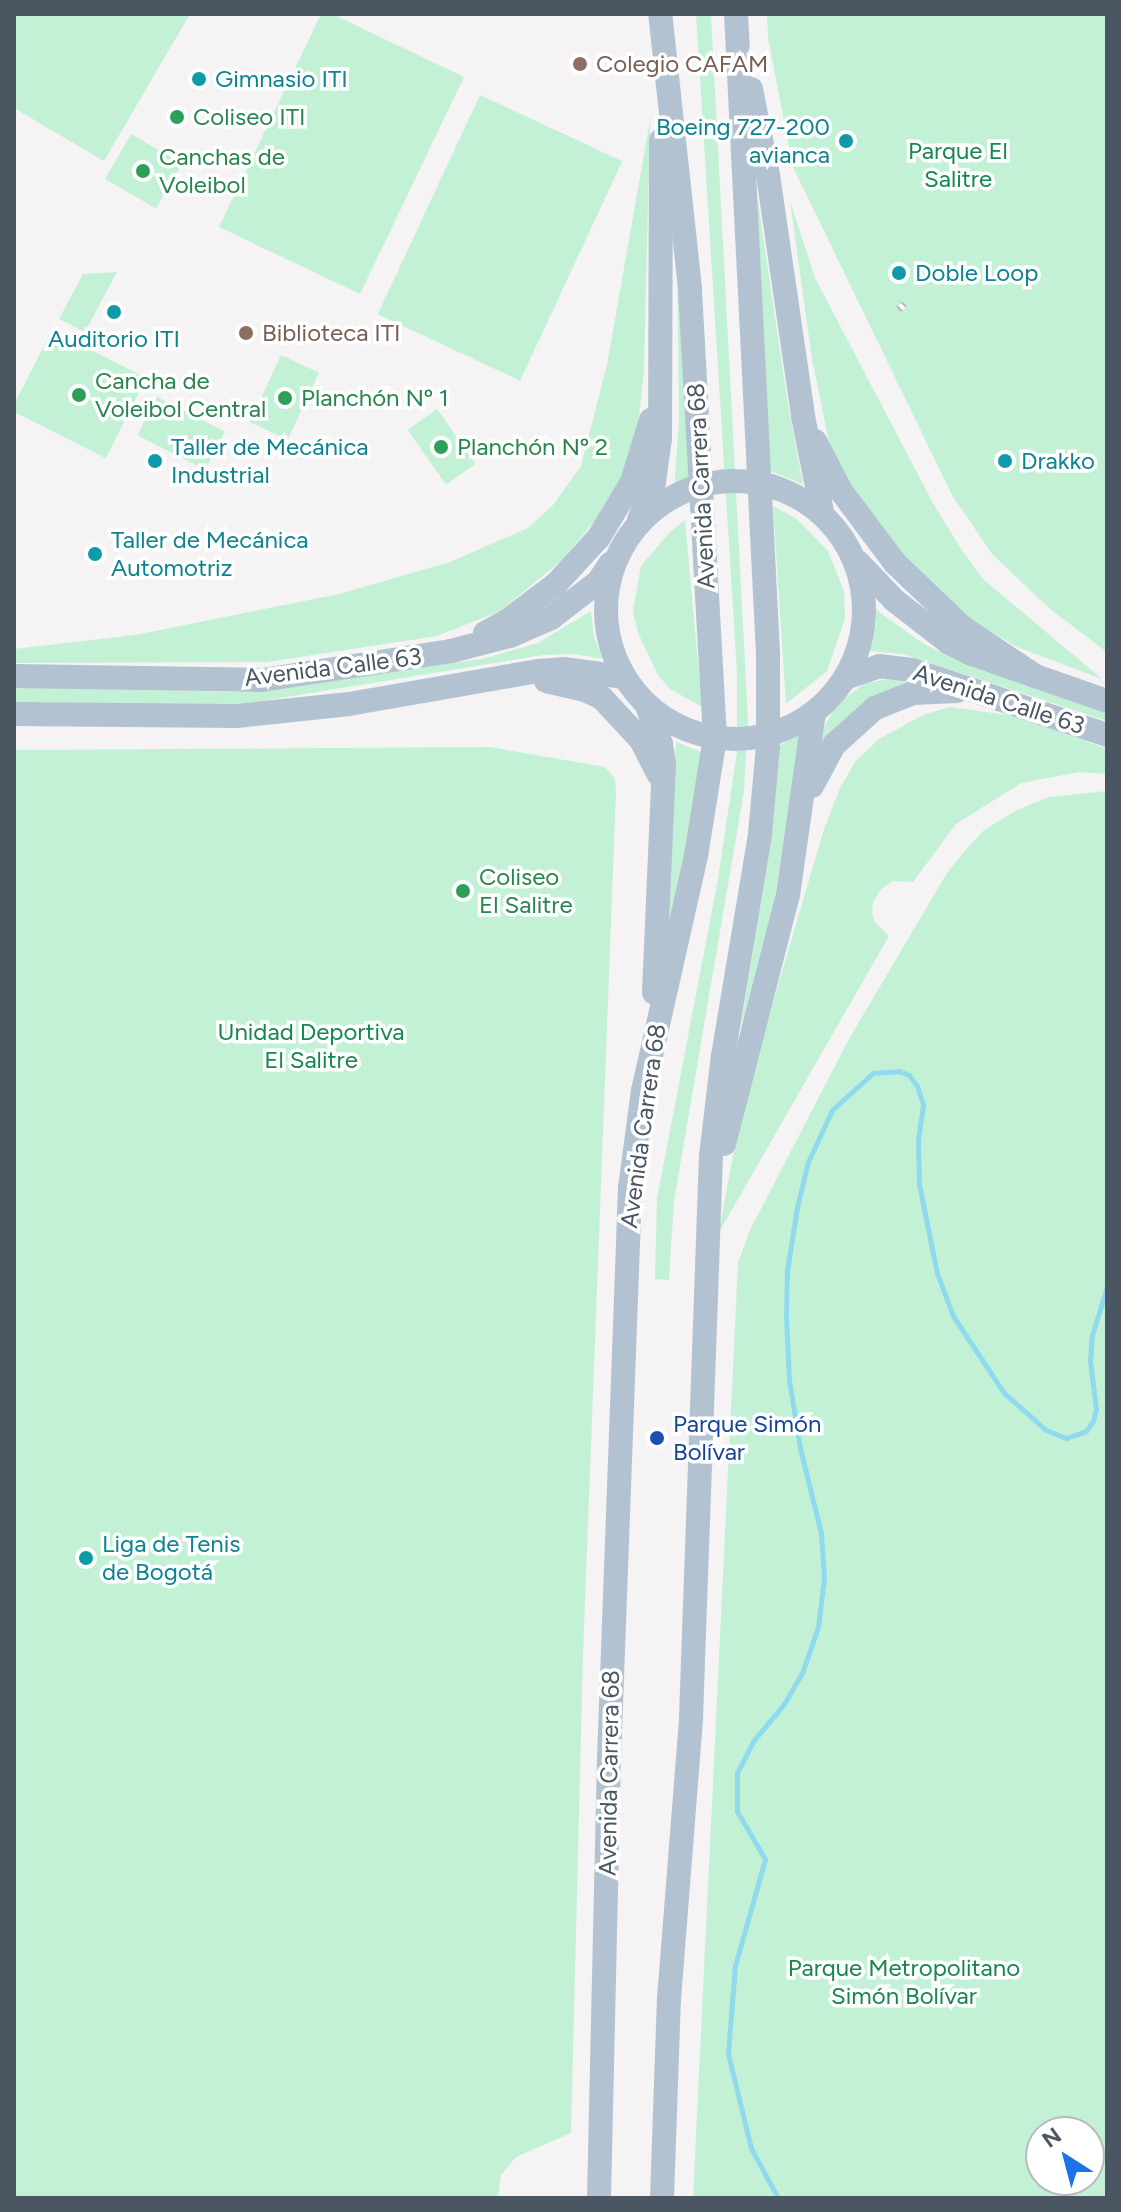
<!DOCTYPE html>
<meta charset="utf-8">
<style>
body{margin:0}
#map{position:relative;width:1121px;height:2212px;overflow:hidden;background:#f5f3f3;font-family:Figtree,sans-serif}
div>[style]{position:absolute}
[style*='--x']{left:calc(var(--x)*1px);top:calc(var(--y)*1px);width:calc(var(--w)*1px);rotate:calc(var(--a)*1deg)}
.green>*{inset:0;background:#c3f1d5;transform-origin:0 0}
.stream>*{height:5px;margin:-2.5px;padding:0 2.5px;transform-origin:2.5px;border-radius:2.5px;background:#90daee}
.major>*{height:24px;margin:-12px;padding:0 12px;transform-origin:12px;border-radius:12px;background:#b3c2d1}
.major>.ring{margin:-12px;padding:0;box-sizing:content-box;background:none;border:24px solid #b3c2d1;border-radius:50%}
.rail>*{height:8px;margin-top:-4px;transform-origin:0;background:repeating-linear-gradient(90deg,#fff 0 15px,#b5b8bd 0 30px);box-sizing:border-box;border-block:2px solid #b5b8bd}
.dots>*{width:22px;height:22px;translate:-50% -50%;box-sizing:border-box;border:4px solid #fff;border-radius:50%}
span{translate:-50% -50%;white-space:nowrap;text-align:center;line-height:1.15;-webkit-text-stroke:7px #fff;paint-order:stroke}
.education-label{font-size:24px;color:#785e54}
.left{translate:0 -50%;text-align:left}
.culture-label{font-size:24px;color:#0d838f}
.right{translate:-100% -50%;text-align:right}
.leisure-label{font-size:24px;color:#27864d}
.park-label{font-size:24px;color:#17864f}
.street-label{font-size:24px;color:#4a5661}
.transit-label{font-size:24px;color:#164399}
.frame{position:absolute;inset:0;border:16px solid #4a5661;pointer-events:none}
.north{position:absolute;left:1025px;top:2116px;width:80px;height:80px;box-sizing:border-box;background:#fff;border:2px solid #b7bbc0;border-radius:50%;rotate:324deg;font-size:22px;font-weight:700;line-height:32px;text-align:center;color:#4a5661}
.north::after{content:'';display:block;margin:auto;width:28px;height:36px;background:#1a73e8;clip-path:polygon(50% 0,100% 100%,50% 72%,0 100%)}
</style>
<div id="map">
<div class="green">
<i style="clip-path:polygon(14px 14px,190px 14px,104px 161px,14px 108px)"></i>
<i style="clip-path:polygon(321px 14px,332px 14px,464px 77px,360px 294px,219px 227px)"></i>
<i style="clip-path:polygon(696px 14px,711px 14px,748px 721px,744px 791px,674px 1201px,669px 1280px,655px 1279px,657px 1199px,718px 879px,737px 752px,737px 673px)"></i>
<i style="clip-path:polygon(767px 14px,1107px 14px,1107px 652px,1050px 609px,992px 554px,952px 495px,793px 167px,768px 38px)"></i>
<i style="left:480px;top:95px;width:157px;height:242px;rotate:25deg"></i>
<i style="clip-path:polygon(650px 120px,644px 371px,638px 427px,625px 473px,606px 508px,561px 561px,500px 611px,437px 636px,267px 662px,14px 663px,14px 649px,135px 635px,339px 594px,450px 562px,528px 528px,553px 505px,581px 466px,607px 365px)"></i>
<i style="left:131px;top:134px;width:59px;height:52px;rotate:30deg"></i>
<i style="clip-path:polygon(749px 140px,787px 399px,803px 484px,770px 471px)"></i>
<i style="clip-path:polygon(790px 201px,815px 278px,934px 505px,963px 552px,984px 580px,1102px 679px,1017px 647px,976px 623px,945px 599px,876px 528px,831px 452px,812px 359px)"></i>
<i style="clip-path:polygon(677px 267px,693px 482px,674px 490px,679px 420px)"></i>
<i style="clip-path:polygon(117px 272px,85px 332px,59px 319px,83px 274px)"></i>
<i style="left:52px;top:330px;width:106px;height:90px;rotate:27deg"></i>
<i style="left:281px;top:355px;width:42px;height:74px;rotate:25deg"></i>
<i style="left:157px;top:397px;width:76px;height:43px;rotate:27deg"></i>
<i style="left:437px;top:409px;width:67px;height:36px;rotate:55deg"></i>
<i style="clip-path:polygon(773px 506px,797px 519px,828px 551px,844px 591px,845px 619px,827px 671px,786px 704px)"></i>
<i style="clip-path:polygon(685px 520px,702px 707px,670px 689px,658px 675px,638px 633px,633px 611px,641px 566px,669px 533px)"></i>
<i style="clip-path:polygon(875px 609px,924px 644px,960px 661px,1107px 711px,1107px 721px,903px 654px,868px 651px,876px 624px)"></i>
<i style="clip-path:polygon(591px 611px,594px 637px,603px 659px,575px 654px,543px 655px,231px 706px,14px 703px,14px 686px,233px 692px,482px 659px,538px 643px)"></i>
<i style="clip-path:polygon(888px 679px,917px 684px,869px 703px,845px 719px,819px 754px,825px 725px,837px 704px,864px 684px)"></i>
<i style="clip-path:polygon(950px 707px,1015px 716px,1107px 749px,1107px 774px,1080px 772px,1021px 783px,956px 824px,913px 882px,893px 881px,881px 889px,873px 902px,872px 913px,875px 922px,889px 936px,719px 1232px,741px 1111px,824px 829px,840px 788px,855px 762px,879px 739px,923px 715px)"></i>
<i style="clip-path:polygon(800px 734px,770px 931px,740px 1031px,772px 832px,779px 746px)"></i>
<i style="clip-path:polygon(676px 742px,701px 752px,688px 843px,665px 951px)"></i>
<i style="clip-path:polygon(490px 747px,605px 767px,615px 779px,616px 792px,583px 1655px,571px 2133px,516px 2157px,501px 2175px,498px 2198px,14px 2198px,14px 750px)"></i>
<i style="clip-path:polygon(evenodd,1107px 791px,1107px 2198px,693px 2198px,738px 1263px,749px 1232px,849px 1039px,947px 873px,963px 853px,984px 830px,1017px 810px,1049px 797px,1107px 791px,1041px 2132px,1089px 2132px,1089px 2180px,1041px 2180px,1041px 2132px)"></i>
</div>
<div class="stream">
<i style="--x:778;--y:2198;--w:57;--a:-118.4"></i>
<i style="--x:751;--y:2148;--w:97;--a:-103.7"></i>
<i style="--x:728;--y:2054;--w:88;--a:-85.5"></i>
<i style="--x:735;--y:1966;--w:111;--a:-74.3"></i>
<i style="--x:765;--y:1859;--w:56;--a:-120.3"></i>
<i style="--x:737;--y:1811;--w:38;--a:-90"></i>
<i style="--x:737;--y:1773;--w:37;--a:-63"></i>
<i style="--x:754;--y:1740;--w:47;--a:-50.2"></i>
<i style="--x:784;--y:1704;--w:36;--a:-60"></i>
<i style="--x:802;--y:1673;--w:49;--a:-70.8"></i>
<i style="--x:818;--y:1627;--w:49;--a:-83"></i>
<i style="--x:824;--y:1578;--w:45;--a:-93.8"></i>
<i style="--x:821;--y:1533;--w:88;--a:-103.9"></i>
<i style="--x:800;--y:1448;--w:69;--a:-99.2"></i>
<i style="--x:789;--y:1380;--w:63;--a:-92.7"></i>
<i style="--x:786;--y:1317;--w:46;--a:-88.8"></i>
<i style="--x:787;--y:1271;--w:65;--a:-81.1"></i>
<i style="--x:797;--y:1207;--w:46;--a:-76.3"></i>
<i style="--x:808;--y:1162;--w:57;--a:-65.2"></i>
<i style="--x:832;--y:1110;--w:55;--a:-42.1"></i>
<i style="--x:873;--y:1073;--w:26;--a:-4"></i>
<i style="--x:899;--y:1071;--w:11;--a:22"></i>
<i style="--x:909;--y:1075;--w:14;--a:54"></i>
<i style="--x:917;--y:1086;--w:20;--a:72"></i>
<i style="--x:923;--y:1105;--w:35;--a:98"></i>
<i style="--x:918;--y:1140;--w:44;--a:88.7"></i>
<i style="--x:919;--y:1184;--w:91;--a:78.6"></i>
<i style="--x:937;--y:1273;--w:46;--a:69.6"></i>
<i style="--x:953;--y:1316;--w:92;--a:56.5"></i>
<i style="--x:1004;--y:1393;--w:56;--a:41.4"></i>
<i style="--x:1046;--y:1430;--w:22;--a:22"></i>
<i style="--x:1066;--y:1438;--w:21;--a:-19"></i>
<i style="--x:1086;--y:1431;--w:12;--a:-55"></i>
<i style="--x:1093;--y:1421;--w:12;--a:-76"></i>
<i style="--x:1096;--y:1409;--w:48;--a:-97.1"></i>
<i style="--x:1090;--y:1361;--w:26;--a:-86"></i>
<i style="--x:1092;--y:1335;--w:50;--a:-72.6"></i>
</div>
<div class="major">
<i style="--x:751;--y:89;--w:88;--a:78.8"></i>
<i style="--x:768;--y:175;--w:244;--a:81.7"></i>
<i style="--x:803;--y:416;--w:98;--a:78.8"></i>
<i style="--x:815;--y:441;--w:56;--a:62.5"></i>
<i style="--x:841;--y:491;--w:90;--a:53.1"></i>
<i style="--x:895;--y:563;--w:93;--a:43.7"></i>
<i style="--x:962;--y:627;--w:90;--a:33.7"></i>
<i class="ring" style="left:606px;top:481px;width:234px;height:234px"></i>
<i style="--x:639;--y:520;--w:41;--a:-68.5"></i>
<i style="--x:654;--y:482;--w:44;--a:-82.2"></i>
<i style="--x:660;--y:438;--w:298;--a:-89.8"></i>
<i style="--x:858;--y:562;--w:52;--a:46.5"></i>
<i style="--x:894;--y:600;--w:68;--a:37.9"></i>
<i style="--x:948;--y:642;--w:27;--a:27"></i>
<i style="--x:972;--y:654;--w:143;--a:19.2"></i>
<i style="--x:485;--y:633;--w:25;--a:-29"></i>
<i style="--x:507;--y:621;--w:61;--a:-37.1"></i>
<i style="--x:556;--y:584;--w:64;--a:-47.5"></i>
<i style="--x:599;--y:537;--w:64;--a:-59"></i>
<i style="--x:632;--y:482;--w:65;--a:-73"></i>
<i style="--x:14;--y:676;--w:248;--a:0.9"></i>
<i style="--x:262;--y:680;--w:191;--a:-8.7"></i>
<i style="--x:451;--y:651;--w:61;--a:-14.3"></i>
<i style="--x:510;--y:636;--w:45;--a:-23.7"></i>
<i style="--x:551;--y:618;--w:59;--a:-37.5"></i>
<i style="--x:598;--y:582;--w:22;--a:-56"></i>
<i style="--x:845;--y:678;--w:36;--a:-19"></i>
<i style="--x:879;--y:666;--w:33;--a:7"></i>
<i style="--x:912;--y:670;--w:206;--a:18.4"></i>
<i style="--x:546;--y:681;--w:40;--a:13"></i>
<i style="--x:585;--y:690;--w:19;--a:25"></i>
<i style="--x:602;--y:698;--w:57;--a:47.1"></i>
<i style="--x:641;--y:740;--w:38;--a:63"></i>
<i style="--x:647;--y:706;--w:40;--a:69.8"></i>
<i style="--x:661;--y:744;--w:19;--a:81"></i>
<i style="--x:664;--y:763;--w:230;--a:92.5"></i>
<i style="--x:14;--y:714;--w:223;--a:0.5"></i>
<i style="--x:237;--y:716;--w:113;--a:-6.1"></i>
<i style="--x:349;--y:704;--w:192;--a:-9.9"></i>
<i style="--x:538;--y:671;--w:26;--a:-4"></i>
<i style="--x:564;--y:669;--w:61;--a:7.6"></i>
<i style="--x:812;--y:786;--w:47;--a:-61.8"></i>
<i style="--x:834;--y:745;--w:55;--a:-42.1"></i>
<i style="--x:875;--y:708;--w:41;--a:-21.5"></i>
<i style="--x:913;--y:693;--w:44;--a:-2.6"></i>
<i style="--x:724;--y:1144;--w:257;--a:-75.6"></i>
<i style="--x:788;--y:895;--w:184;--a:-81.9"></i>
<i style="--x:599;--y:2198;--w:439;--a:-88.7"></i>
<i style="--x:609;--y:1759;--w:571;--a:-87.89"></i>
<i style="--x:630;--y:1188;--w:98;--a:-82.4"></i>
<i style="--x:643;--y:1091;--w:241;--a:-77.3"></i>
<i style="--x:696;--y:856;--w:120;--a:-80.9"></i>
<i style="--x:715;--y:738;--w:451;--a:-93.2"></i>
<i style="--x:690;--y:288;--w:276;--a:-96.2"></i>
<i style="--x:662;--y:2198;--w:199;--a:-88"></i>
<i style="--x:669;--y:1999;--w:283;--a:-85.5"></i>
<i style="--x:691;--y:1717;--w:561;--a:-87.96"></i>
<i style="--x:711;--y:1156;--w:101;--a:-83.2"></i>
<i style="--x:723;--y:1056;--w:225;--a:-80.5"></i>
<i style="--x:760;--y:834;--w:88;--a:-84.8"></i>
<i style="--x:768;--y:746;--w:92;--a:-90"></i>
<i style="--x:768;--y:654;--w:641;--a:-92.86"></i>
</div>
<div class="rail">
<i style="--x:899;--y:304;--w:7;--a:45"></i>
</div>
<div class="dots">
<i style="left:580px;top:64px;background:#8d6e63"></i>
<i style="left:199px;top:79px;background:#0f9aa8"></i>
<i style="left:177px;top:117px;background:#2e9e5b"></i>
<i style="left:846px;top:141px;background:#0f9aa8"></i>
<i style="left:143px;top:171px;background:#2e9e5b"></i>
<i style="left:899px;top:273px;background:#0f9aa8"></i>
<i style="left:114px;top:312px;background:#0f9aa8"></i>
<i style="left:246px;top:333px;background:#8d6e63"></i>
<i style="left:79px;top:395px;background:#2e9e5b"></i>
<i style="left:285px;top:398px;background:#2e9e5b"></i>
<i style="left:441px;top:447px;background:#2e9e5b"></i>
<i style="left:155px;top:461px;background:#0f9aa8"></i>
<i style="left:1005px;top:461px;background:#0f9aa8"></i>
<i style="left:95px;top:554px;background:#0f9aa8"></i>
<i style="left:463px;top:891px;background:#2e9e5b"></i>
<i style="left:657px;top:1438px;background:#1a4fb4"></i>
<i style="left:86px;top:1558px;background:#0f9aa8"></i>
</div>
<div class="education-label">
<span class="left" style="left:596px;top:64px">Colegio CAFAM</span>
<span class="left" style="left:262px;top:333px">Biblioteca ITI</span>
</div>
<div class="culture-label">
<span class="left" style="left:215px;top:79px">Gimnasio ITI</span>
<span class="right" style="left:830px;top:141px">Boeing 727-200<br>avianca</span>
<span class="left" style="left:915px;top:273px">Doble Loop</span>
<span style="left:114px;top:339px">Auditorio ITI</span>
<span class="left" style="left:171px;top:461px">Taller de Mecánica<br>Industrial</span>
<span class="left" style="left:1021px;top:461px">Drakko</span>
<span class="left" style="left:111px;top:554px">Taller de Mecánica<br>Automotriz</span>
<span class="left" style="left:102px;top:1558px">Liga de Tenis<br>de Bogotá</span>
</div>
<div class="leisure-label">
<span class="left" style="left:193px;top:117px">Coliseo ITI</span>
<span class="left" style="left:159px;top:171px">Canchas de<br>Voleibol</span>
<span class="left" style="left:95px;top:395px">Cancha de<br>Voleibol Central</span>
<span class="left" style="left:301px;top:398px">Planchón Nº 1</span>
<span class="left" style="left:457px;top:447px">Planchón Nº 2</span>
<span class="left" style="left:479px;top:891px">Coliseo<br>El Salitre</span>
</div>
<div class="park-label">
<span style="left:958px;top:165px">Parque El<br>Salitre</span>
<span style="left:311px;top:1046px">Unidad Deportiva<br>El Salitre</span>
<span style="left:904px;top:1982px">Parque Metropolitano<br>Simón Bolívar</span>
</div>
<div class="street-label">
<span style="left:701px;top:486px;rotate:-93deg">Avenida Carrera 68</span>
<span style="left:333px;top:667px;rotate:-7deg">Avenida Calle 63</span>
<span style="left:999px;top:699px;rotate:18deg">Avenida Calle 63</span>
<span style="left:643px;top:1126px;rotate:-82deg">Avenida Carrera 68</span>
<span style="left:609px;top:1773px;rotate:-89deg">Avenida Carrera 68</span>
</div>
<div class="transit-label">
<span class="left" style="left:673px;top:1438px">Parque Simón<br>Bolívar</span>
</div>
<div class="frame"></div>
<div class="north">N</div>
</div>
